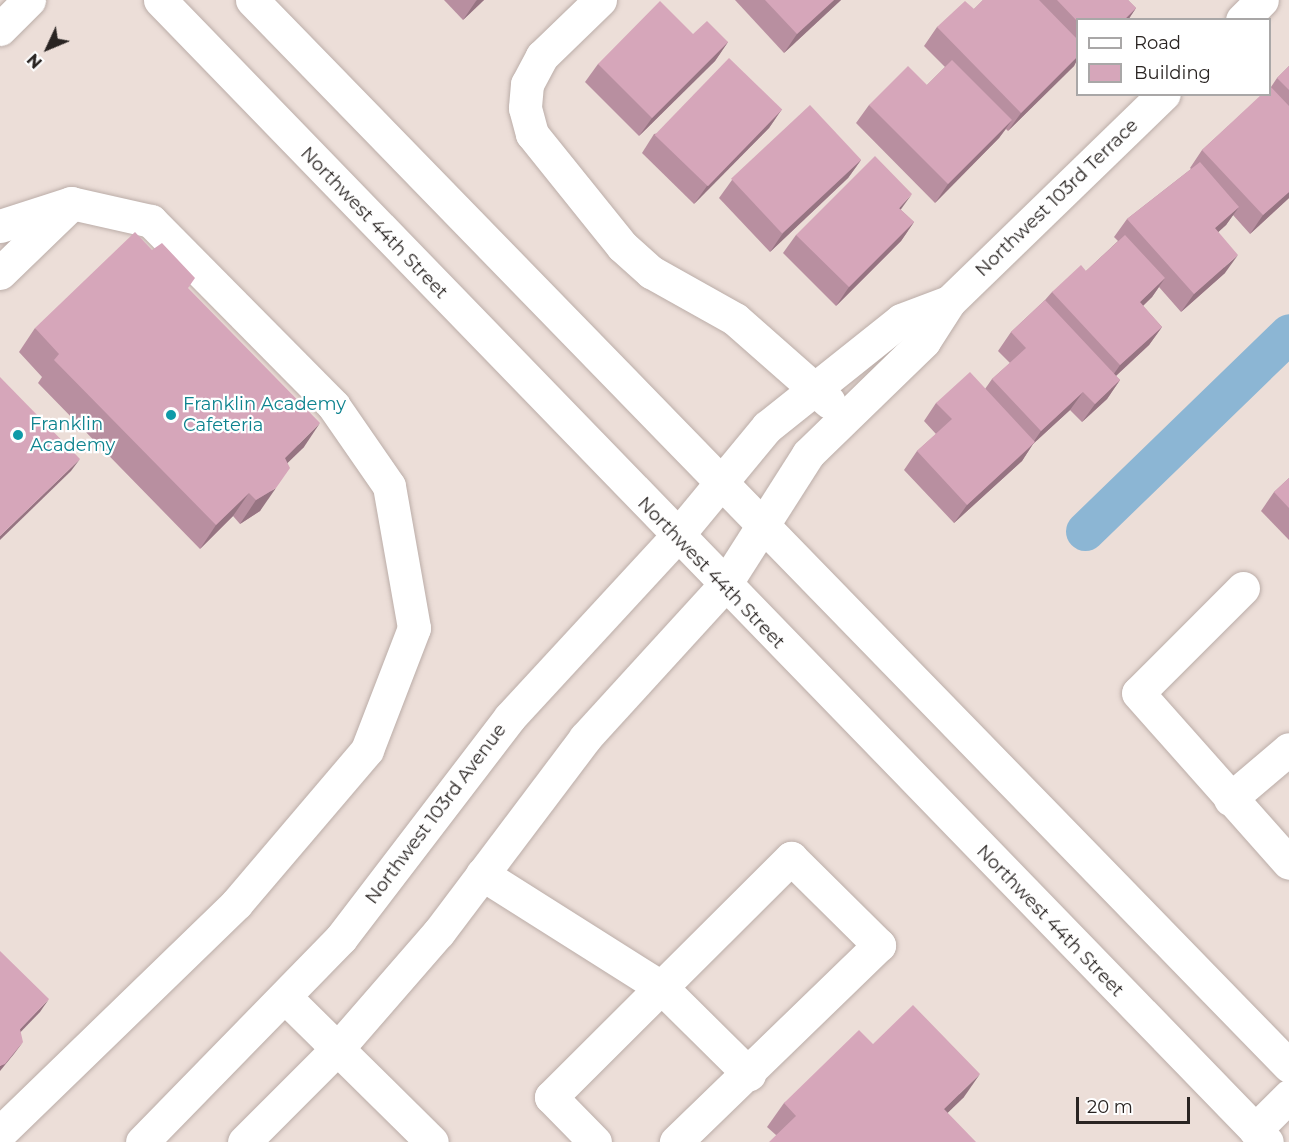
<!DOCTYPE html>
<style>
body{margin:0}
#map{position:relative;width:1289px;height:1142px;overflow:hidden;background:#ecded8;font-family:Montserrat,sans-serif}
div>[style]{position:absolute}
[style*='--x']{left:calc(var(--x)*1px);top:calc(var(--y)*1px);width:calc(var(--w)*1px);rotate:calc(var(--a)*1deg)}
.canal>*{height:39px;margin:-19.5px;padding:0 19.5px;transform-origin:19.5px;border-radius:19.5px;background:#8cb6d4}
.roads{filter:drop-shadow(0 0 2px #bbada8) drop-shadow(0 0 2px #bbada8)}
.minor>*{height:33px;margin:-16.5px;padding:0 16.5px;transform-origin:16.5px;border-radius:16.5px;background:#fff}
.wall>*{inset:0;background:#b88fa0}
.shaded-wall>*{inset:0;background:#967482}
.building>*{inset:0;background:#d6a6ba;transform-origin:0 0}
.dots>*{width:16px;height:16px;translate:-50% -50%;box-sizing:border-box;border:3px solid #fff;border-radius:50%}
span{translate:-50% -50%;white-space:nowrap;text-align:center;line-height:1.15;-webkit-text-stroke:4.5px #fff;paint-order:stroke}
.street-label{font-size:18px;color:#292422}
.culture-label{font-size:18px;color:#0d838f}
.left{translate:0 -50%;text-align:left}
.legend{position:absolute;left:1076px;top:18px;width:195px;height:78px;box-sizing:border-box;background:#fff;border:2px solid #a9a7a7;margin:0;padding:8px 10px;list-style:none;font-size:18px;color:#292422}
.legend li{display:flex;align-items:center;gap:12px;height:30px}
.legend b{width:30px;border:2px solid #a9a7a7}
.north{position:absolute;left:18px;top:18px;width:60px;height:60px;-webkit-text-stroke:4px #fff;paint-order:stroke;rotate:226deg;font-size:16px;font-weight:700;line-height:24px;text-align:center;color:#292422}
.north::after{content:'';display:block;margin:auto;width:21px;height:27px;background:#292422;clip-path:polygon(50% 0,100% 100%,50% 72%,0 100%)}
.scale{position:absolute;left:1076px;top:1097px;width:114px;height:27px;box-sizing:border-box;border:3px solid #292422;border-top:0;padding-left:8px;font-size:18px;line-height:21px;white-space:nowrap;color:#292422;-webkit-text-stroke:4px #fff;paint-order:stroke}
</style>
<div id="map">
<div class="canal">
<i style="--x:1085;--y:531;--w:284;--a:-44.1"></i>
</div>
<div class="roads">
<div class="minor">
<i style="--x:160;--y:0;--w:1590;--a:45.89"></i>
<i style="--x:252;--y:0;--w:1487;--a:45.79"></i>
<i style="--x:600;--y:0;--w:81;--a:136"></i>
<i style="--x:542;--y:56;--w:32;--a:118"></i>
<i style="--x:527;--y:84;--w:24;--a:95"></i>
<i style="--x:525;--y:108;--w:27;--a:75"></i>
<i style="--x:532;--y:134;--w:144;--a:51.2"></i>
<i style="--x:622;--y:246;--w:39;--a:42"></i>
<i style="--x:651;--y:272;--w:96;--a:29.2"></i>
<i style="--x:735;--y:319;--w:125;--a:41.4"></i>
<i style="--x:1242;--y:20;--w:28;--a:-45"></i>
<i style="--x:0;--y:29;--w:41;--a:-45"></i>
<i style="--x:0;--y:226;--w:75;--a:-17.9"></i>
<i style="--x:71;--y:203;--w:82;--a:12.7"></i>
<i style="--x:151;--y:221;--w:259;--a:45.3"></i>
<i style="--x:333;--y:405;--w:98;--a:55.3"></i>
<i style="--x:389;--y:486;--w:144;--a:80"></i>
<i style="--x:414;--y:628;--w:131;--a:111.1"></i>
<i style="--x:367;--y:750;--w:201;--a:130.4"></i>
<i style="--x:237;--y:903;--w:330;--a:135.9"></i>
<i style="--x:0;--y:273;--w:95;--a:-44.1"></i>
<i style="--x:1243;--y:588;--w:148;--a:135"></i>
<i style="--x:1138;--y:693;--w:227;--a:48.4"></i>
<i style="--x:1230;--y:799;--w:77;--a:-40.3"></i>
<i style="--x:482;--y:874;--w:212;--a:32.3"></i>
<i style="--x:661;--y:987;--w:124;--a:44.7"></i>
<i style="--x:285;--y:997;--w:206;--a:44.6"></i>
<i style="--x:1255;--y:1130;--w:48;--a:-45"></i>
<i style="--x:142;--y:1142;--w:285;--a:-45.7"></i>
<i style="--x:341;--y:938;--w:278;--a:-52.6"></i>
<i style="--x:510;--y:717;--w:245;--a:-47.3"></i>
<i style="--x:676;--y:537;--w:143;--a:-50.4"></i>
<i style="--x:767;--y:427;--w:171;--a:-38.6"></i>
<i style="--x:901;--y:320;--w:51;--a:-20.6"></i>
<i style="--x:244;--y:1142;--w:133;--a:-45"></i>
<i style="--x:338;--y:1048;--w:154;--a:-49"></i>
<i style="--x:439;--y:932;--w:243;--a:-53"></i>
<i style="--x:585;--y:738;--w:206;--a:-47.6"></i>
<i style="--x:724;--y:586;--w:156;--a:-57.5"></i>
<i style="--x:808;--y:454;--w:162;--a:-44.2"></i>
<i style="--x:924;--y:341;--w:46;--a:-57.3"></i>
<i style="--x:949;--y:302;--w:299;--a:-44.1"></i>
<i style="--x:595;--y:1142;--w:63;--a:-134.4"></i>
<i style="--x:551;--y:1097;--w:339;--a:-44.9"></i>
<i style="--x:791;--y:858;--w:124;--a:44.7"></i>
<i style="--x:879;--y:945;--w:283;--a:135.9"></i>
</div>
</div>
<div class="wall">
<i style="clip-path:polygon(444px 0,484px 0,463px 20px)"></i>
<i style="clip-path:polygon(735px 0,841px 0,784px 53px)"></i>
<i style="clip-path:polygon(983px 0,1128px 0,1136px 8px,1128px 20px,1077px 20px,1077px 60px,1074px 66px,1008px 131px,1006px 129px,999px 138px,935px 203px,856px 123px,869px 105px,927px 85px,945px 67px,924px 46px,937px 27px,974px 9px)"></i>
<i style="clip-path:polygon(693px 34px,728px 42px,715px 61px,639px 136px,585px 82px,598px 64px)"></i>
<i style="clip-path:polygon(1289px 66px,1289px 198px,1250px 234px,1233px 215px,1226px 225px,1218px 232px,1225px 273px,1181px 312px,1159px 287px,1152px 297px,1143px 306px,1162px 327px,1149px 345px,1116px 376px,1120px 380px,1107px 399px,1082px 422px,1070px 410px,1033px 444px,1022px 461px,954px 523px,904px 470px,917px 451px,936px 434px,924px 421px,936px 403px,985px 389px,992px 379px,1010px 363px,998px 351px,1011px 332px,1045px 300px,1052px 292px,1086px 271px,1118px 241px,1114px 237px,1127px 219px,1191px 169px,1190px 168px,1202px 150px,1271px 87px,1277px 78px)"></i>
<i style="clip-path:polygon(782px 109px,769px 128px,694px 204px,642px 153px,654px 134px)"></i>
<i style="clip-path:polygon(861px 160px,848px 178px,770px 252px,719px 198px,732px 180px)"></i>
<i style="clip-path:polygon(901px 210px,914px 222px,901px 241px,836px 306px,783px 253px,796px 235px)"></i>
<i style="clip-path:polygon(35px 328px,304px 447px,287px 463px,260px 511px,240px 524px,233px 516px,200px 549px,38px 383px,42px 377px,19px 352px)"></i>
<i style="clip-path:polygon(1289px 478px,1289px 540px,1261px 511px,1274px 492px)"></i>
<i style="clip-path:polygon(873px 1044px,964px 1097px,948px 1112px,776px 1135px,767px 1127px,784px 1103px)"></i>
</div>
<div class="shaded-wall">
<i style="clip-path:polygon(477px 0,484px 0,463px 20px,476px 1px)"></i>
<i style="clip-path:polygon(834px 0,841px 0,784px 53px,797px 34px)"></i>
<i style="clip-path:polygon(1136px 8px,1128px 20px,1124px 20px)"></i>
<i style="clip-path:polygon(728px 42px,715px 61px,639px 136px,652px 118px)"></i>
<i style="clip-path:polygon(1077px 57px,1077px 60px,1074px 66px,1008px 131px,1021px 113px)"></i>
<i style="clip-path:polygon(782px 109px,769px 128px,694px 204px,707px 186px)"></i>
<i style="clip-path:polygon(1012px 120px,999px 138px,935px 203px,948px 184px)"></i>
<i style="clip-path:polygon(861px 160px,848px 178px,770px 252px,783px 233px)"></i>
<i style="clip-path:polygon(1289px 192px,1289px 198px,1250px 234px,1263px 215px)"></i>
<i style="clip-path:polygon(912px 194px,899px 212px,899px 208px)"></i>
<i style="clip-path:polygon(1239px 207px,1226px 225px,1202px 247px,1215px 228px)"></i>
<i style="clip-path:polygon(914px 222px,901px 241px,836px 306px,849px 287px)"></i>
<i style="clip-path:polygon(1238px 255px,1225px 273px,1181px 312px,1194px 294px)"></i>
<i style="clip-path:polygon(1165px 278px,1152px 297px,1127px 321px,1140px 302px)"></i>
<i style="clip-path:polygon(1162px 327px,1149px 345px,1107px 384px,1120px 365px)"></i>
<i style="clip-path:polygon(1120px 380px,1107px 399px,1082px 422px,1095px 404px)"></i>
<i style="clip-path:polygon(1083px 392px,1070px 410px,1033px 444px,1022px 461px,954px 523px,967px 505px,1030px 447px,1041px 431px)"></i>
<i style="clip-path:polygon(320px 423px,304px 447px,268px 482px,285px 458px)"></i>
<i style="clip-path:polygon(80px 459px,71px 471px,0 540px,0 536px)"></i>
<i style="clip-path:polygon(276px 488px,260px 511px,240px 524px,256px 500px)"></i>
<i style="clip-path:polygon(249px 493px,233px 516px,200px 549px,216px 525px)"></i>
<i style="clip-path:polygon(49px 999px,40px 1012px,11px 1042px,20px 1029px)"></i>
<i style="clip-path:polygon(23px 1042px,14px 1054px,0 1071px,0 1066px)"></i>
<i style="clip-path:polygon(980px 1074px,964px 1097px,928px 1132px,944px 1109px)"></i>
</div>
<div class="building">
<i style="clip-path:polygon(765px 0,834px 0,797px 34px)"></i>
<i style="clip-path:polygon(983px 0,1039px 0,1077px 39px,1077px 57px,1021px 113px,937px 27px,965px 1px,974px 9px)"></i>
<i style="clip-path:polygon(1057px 0,1128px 0,1136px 8px,1124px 20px,1077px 20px,1077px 21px)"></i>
<i style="clip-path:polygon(660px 1px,693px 34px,707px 21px,728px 42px,652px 118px,598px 64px)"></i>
<i style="left:729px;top:58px;width:74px;height:107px;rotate:44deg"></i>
<i style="clip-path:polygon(952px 60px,1012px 120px,948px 184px,869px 105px,908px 66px,927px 85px)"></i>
<i style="clip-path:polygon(1289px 66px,1289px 90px,1277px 78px)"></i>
<i style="clip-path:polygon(1270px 86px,1289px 106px,1289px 192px,1263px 215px,1202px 150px,1262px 94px,1269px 94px,1269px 87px)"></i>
<i style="left:810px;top:105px;width:75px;height:108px;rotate:47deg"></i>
<i style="clip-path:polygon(875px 156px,912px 194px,899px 208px,914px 222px,849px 287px,796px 235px)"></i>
<i style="clip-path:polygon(1200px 162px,1239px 207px,1215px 228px,1238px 255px,1194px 294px,1127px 219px)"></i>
<i style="clip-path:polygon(135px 232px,152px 250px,162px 243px,195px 278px,188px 288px,320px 423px,285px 458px,290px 468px,276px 488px,256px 500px,249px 493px,216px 525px,54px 360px,59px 354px,35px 328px)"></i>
<i style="clip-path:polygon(1125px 235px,1165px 278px,1140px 302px,1162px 327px,1120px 365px,1052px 292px,1081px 265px,1086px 271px)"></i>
<i style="clip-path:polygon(1045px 300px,1120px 380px,1095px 404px,1083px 392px,1041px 431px,992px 379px,1026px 348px,1011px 332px)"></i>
<i style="clip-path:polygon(970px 372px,1035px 442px,967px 505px,917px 451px,952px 419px,936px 403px)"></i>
<i style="clip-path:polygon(0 377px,80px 459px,0 536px)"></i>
<i style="clip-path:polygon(1289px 478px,1289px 508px,1274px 492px)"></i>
<i style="clip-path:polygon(0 951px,49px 999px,20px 1029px,23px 1042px,5px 1064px,0 1066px)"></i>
<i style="clip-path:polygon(913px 1005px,980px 1074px,944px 1109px,976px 1142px,769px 1142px,796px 1116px,784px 1103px,859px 1030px,873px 1044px)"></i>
</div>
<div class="dots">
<i style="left:171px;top:415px;background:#0f9aa8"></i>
<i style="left:18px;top:435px;background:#0f9aa8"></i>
</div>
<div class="street-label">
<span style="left:1057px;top:198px;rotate:-44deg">Northwest 103rd Terrace</span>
<span style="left:374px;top:223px;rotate:46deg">Northwest 44th Street</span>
<span style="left:711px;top:573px;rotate:46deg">Northwest 44th Street</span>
<span style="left:436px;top:814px;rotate:-53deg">Northwest 103rd Avenue</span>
<span style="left:1050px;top:921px;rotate:46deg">Northwest 44th Street</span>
</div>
<div class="culture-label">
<span class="left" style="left:183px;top:415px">Franklin Academy<br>Cafeteria</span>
<span class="left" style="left:30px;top:435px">Franklin<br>Academy</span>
</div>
<ul class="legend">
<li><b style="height:8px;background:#fff"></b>Road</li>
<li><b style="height:16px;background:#d6a6ba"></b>Building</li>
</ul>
<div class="north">N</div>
<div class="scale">20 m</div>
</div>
